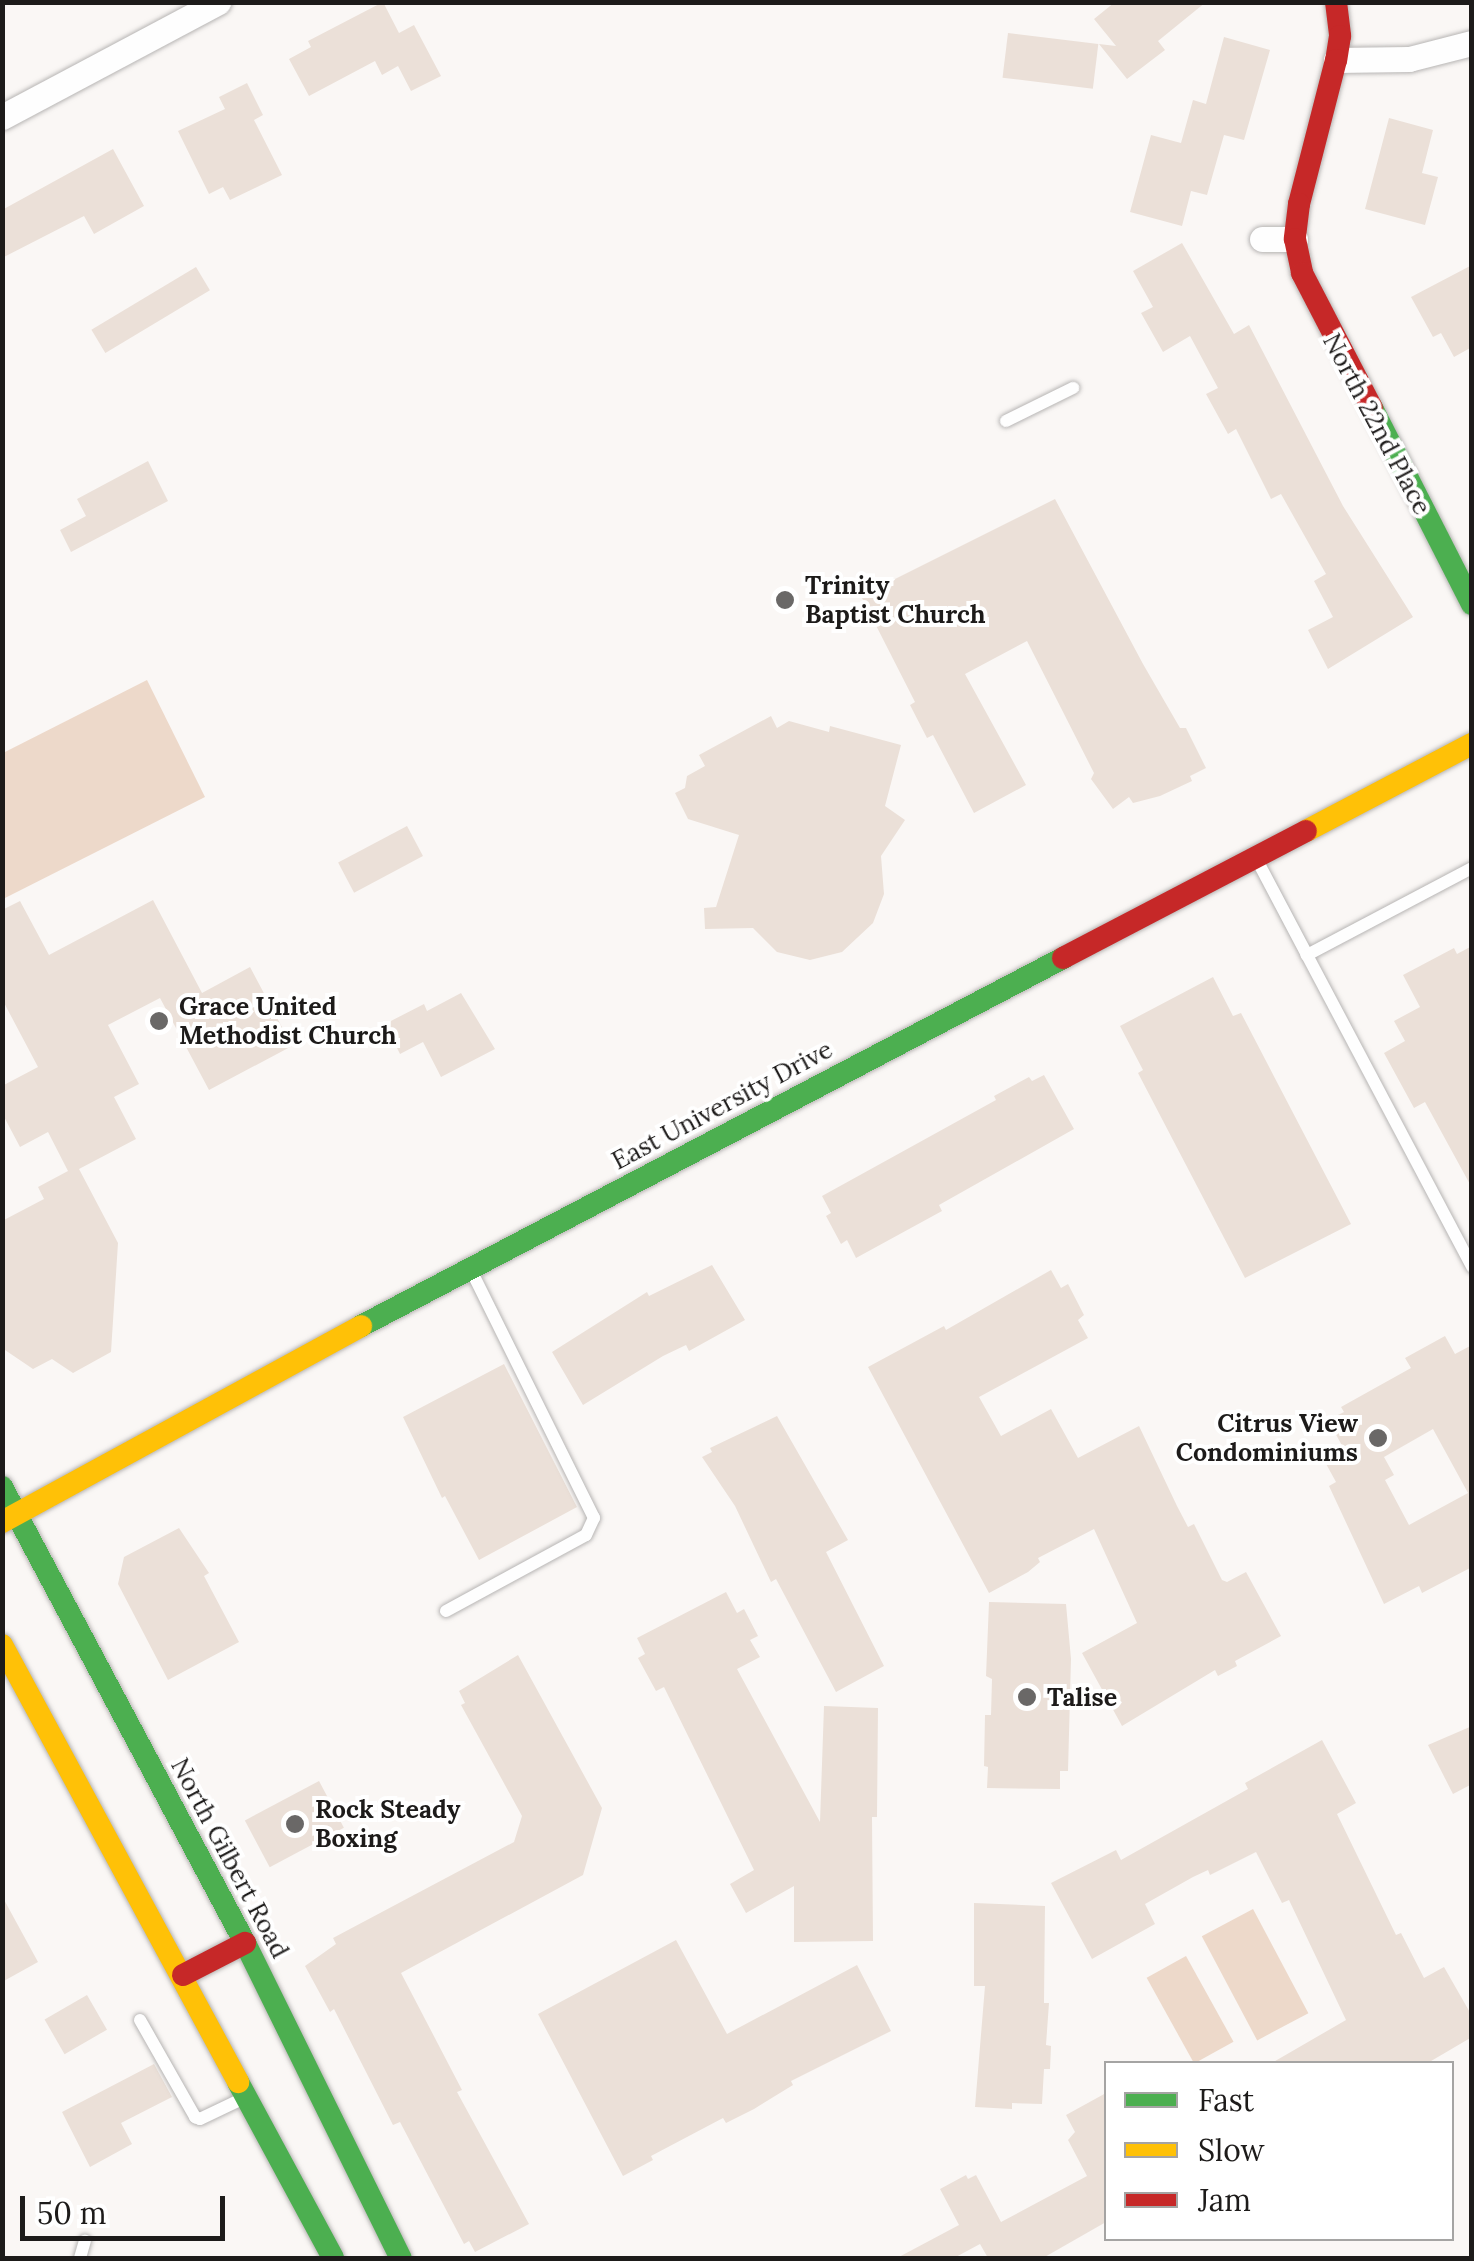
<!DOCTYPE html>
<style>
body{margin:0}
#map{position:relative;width:1474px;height:2261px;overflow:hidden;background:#faf7f5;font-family:Lora,serif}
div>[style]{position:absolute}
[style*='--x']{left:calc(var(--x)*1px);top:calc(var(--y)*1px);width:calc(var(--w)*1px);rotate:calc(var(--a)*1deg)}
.green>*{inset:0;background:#edd9ca;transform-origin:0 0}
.building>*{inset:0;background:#ebe0d8;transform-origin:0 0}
.roads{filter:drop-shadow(0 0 2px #b7b5b4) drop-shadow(0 0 2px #b7b5b4)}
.lane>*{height:12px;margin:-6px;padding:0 6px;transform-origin:6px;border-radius:6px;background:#fefefe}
.street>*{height:25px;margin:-12.5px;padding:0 12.5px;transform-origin:12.5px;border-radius:12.5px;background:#fefefe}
.fast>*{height:22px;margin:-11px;padding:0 11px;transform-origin:11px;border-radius:11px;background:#4caf50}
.slow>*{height:22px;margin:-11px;padding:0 11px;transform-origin:11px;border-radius:11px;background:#ffc107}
.jam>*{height:22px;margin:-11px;padding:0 11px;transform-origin:11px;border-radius:11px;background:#c62828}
.dots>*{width:28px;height:28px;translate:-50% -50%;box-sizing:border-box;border:5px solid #fff;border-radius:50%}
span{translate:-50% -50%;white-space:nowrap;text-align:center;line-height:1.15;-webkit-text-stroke:8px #fff;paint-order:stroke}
.street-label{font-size:25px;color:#1d1b1a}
.poi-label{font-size:25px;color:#1d1b1a;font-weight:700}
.left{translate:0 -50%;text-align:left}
.right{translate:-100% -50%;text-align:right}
.frame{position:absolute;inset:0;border:5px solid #1d1b1a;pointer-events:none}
.legend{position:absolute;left:1104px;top:2061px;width:350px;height:180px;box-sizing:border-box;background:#fff;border:2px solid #a5a4a3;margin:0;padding:12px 18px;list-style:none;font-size:30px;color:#1d1b1a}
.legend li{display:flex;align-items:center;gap:20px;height:50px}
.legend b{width:50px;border:2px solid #a5a4a3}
.scale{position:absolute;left:20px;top:2196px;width:205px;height:45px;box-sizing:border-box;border:5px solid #1d1b1a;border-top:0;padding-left:12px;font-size:30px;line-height:35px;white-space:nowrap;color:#1d1b1a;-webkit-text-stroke:8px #fff;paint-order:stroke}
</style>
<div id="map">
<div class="green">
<i style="clip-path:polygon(147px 680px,205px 797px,3px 899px,3px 753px)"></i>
<i style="left:1253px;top:1909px;width:118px;height:58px;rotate:62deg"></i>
<i style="left:1186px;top:1956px;width:98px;height:45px;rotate:61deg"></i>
</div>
<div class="building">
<i style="clip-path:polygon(383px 2px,399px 33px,414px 25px,441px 76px,411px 91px,398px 66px,382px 75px,375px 61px,309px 96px,289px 59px,311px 47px,308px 41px)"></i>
<i style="clip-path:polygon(1115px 2px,1206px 2px,1158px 41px,1165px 50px,1127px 79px,1099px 44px,1116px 46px,1094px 19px)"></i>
<i style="left:1008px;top:33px;width:91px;height:45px;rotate:7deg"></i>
<i style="clip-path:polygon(1224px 37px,1270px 50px,1244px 140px,1224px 135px,1207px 195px,1191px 191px,1182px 226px,1130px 212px,1151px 135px,1181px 143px,1193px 100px,1206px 104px)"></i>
<i style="clip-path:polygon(247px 83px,263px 115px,254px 120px,282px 175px,230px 200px,223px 187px,209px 194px,178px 131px,225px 109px,219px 97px)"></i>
<i style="clip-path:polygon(1389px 118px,1433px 130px,1422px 173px,1438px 177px,1425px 225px,1365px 209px)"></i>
<i style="clip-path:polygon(113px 149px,144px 206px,94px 234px,84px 216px,2px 258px,2px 210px)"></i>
<i style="clip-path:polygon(1182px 243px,1234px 334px,1249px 325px,1343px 506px,1413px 617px,1328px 669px,1308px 630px,1333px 617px,1314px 581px,1326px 574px,1281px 494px,1271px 499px,1236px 429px,1228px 434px,1206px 394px,1218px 388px,1190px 336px,1163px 352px,1141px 313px,1153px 307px,1133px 271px)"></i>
<i style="clip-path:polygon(1472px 265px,1472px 347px,1454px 357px,1441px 333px,1433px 337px,1411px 297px)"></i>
<i style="left:196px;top:267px;width:27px;height:122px;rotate:59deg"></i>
<i style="clip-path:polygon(148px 461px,168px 501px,71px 552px,60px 530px,86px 516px,77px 499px)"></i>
<i style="clip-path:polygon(1055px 499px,1143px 664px,1180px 728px,1186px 728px,1206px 768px,1190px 776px,1192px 781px,1160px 796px,1133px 803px,1129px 797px,1113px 809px,1091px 779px,1094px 773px,1027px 641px,965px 674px,1026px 785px,974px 813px,933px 735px,927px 738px,910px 705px,915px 702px,861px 596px)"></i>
<i style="clip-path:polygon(771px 716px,777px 728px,789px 721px,829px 732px,830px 726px,901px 745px,885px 806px,905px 820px,881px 856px,884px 894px,873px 923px,842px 952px,810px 960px,777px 952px,753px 928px,705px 929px,704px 908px,716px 907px,739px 835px,688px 819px,675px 793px,685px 788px,687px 776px,705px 766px,699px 755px)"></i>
<i style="left:407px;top:826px;width:34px;height:78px;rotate:62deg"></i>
<i style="clip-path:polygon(153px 900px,202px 993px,250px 967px,292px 1046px,209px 1090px,160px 998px,108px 1025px,139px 1084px,114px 1097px,136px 1139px,79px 1169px,118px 1243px,111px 1352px,73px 1373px,52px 1359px,33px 1369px,2px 1348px,2px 1221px,44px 1199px,38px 1187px,68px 1171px,48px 1132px,20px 1147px,2px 1113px,2px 1086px,38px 1067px,2px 999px,2px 910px,20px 901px,49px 955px)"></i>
<i style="clip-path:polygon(1472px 946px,1472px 1188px,1425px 1102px,1414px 1108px,1384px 1053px,1405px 1041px,1394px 1021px,1420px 1007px,1403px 975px,1454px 948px,1457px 954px)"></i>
<i style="clip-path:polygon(1213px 977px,1233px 1016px,1241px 1013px,1351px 1224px,1245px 1278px,1138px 1073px,1143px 1070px,1120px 1026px)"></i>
<i style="clip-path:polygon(461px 993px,495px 1049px,441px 1077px,423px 1042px,400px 1054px,385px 1024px,424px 1004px,427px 1011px)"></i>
<i style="clip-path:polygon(1044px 1075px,1074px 1129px,939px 1205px,942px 1211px,856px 1258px,847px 1240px,841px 1244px,826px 1216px,831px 1213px,822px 1196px,996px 1100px,994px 1096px,1029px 1077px,1032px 1081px)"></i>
<i style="clip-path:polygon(712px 1265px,745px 1320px,689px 1351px,686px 1345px,663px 1356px,583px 1405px,552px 1352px,647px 1292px,649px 1296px)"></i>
<i style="clip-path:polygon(1051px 1270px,1061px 1288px,1068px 1284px,1084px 1315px,1078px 1320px,1088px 1338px,979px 1397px,1001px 1436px,1051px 1409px,1078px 1458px,1139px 1426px,1177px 1506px,1188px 1527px,1194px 1524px,1222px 1580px,1227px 1582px,1246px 1572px,1281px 1636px,1235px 1661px,1237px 1666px,1218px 1676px,1215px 1670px,1122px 1726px,1082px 1653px,1137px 1623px,1094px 1529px,1038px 1558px,1040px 1562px,1028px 1572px,989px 1593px,868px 1367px,944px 1326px,946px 1330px)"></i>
<i style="clip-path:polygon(evenodd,1445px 1336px,1455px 1354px,1472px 1345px,1472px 1567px,1422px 1593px,1419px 1586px,1384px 1604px,1329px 1486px,1336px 1482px,1325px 1462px,1345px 1451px,1328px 1420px,1344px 1412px,1341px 1407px,1411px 1368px,1405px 1358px,1445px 1336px,1433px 1429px,1468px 1493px,1409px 1525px,1385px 1480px,1394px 1475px,1384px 1457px,1433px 1429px)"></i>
<i style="clip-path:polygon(504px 1364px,577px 1507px,479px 1560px,445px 1496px,442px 1498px,403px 1417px)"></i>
<i style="clip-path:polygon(777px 1416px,848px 1540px,826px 1552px,884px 1666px,836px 1692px,776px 1579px,771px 1582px,735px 1506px,702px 1457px,712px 1452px,710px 1448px)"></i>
<i style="clip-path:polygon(179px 1528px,209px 1573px,204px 1576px,239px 1642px,168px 1680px,118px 1584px,124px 1557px)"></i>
<i style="clip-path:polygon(726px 1592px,737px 1613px,744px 1609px,758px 1636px,750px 1640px,760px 1657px,737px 1669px,820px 1822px,824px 1706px,878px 1708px,877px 1817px,872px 1817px,873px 1941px,794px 1942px,794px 1886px,746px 1913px,730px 1884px,754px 1870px,664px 1687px,656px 1691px,638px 1658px,645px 1654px,637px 1638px)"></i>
<i style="clip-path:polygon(989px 1602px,1066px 1604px,1071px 1659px,1068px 1771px,1060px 1771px,1060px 1789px,987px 1788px,988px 1767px,984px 1766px,985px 1715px,991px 1715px,992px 1679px,986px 1676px)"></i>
<i style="clip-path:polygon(518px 1655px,602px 1808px,583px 1875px,401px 1973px,462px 2090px,457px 2092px,529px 2224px,475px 2252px,469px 2241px,464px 2244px,400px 2122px,393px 2125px,334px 2009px,330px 2012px,305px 1966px,336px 1944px,333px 1938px,514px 1842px,522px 1816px,461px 1705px,465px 1703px,459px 1691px)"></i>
<i style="clip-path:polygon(1472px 1726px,1472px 1784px,1453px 1794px,1428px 1745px)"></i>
<i style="clip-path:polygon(1322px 1740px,1356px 1803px,1337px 1814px,1396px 1935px,1401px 1933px,1424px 1978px,1444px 1967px,1472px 2016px,1472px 2037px,1426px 2064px,1270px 2064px,1346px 2020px,1289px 1900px,1282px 1903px,1256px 1852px,1210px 1875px,1208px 1870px,1193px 1877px,1145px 1904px,1155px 1924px,1092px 1959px,1051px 1883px,1116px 1850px,1121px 1860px,1248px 1789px,1245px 1783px)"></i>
<i style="left:319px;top:1781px;width:53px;height:84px;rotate:62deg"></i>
<i style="clip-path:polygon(2px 1896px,38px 1962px,2px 1982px)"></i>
<i style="clip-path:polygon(974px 1903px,1045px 1906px,1044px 2003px,1049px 2003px,1046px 2045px,1051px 2046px,1050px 2069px,1044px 2069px,1042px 2104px,1012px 2103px,1012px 2109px,975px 2107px,985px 1986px,974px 1986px)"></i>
<i style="clip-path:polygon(676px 1940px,727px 2034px,857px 1965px,891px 2031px,791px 2081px,793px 2085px,754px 2109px,726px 2123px,723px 2118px,651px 2156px,653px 2160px,623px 2176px,538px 2014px)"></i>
<i style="left:87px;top:1995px;width:40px;height:49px;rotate:60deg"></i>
<i style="clip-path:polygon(154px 2064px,172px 2097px,121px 2123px,132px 2144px,90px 2167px,62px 2112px)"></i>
<i style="clip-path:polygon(1106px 2093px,1106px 2222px,1043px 2258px,988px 2258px,980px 2244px,954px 2258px,897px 2258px,959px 2225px,940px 2189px,966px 2175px,968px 2179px,976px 2175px,1001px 2222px,1087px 2176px,1068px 2140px,1075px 2132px,1066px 2115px)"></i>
</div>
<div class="roads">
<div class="lane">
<i style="--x:1006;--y:421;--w:75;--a:-26.2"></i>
<i style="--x:1257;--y:860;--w:107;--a:62.2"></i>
<i style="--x:1472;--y:868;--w:187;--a:152.2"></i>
<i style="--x:1307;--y:955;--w:353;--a:62.1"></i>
<i style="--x:446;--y:1611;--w:159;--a:-28.5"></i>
<i style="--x:586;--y:1535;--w:19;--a:-65"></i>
<i style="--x:594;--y:1518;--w:275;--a:-116.4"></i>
<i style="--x:140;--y:2020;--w:112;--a:60.4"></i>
<i style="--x:195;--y:2117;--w:5;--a:22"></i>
<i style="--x:200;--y:2119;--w:47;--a:-25.5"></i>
<i style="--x:80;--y:2258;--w:18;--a:-74"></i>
</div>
<div class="street">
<i style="--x:1336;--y:60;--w:73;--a:-0.8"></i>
<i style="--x:1409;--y:59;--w:65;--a:-14.3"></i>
<i style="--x:2;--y:117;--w:245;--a:-28"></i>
<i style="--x:1262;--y:239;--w:33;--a:0"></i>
</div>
<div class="fast">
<i style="--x:1372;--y:408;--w:220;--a:63"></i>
<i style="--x:361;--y:1326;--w:793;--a:-27.66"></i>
<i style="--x:2;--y:1487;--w:517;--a:61.95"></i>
<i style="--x:245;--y:1943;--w:352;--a:63.7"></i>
<i style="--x:238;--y:2082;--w:200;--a:61.6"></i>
</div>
<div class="slow">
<i style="--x:1306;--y:831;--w:187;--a:-27.7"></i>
<i style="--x:2;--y:1522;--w:409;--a:-28.6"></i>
<i style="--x:2;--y:1645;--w:497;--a:61.6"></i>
</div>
<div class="jam">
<i style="--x:1336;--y:2;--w:34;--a:83"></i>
<i style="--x:1340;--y:36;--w:24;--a:99"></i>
<i style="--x:1336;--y:60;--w:149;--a:104.4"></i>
<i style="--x:1299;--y:204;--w:35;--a:97"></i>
<i style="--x:1295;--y:239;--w:35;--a:78"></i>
<i style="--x:1302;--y:273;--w:152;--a:62.6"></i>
<i style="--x:1063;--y:958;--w:274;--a:-27.6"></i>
<i style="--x:183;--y:1975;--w:70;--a:-27.3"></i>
</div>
</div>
<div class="dots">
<i style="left:785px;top:600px;background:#6a6867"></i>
<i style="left:159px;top:1021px;background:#6a6867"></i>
<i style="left:1378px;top:1438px;background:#6a6867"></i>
<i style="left:1027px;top:1697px;background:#6a6867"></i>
<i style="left:295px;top:1824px;background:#6a6867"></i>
</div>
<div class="street-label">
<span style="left:1377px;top:424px;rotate:62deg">North 22nd Place</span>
<span style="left:722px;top:1105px;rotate:-28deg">East University Drive</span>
<span style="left:230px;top:1858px;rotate:62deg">North Gilbert Road</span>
</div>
<div class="poi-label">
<span class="left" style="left:805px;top:600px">Trinity<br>Baptist Church</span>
<span class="left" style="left:179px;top:1021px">Grace United<br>Methodist Church</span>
<span class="right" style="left:1358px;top:1438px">Citrus View<br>Condominiums</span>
<span class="left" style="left:1047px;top:1697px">Talise</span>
<span class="left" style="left:315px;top:1824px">Rock Steady<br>Boxing</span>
</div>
<div class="frame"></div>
<ul class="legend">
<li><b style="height:12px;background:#4caf50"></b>Fast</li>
<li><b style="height:12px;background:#ffc107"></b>Slow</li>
<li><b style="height:12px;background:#c62828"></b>Jam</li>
</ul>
<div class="scale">50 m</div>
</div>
